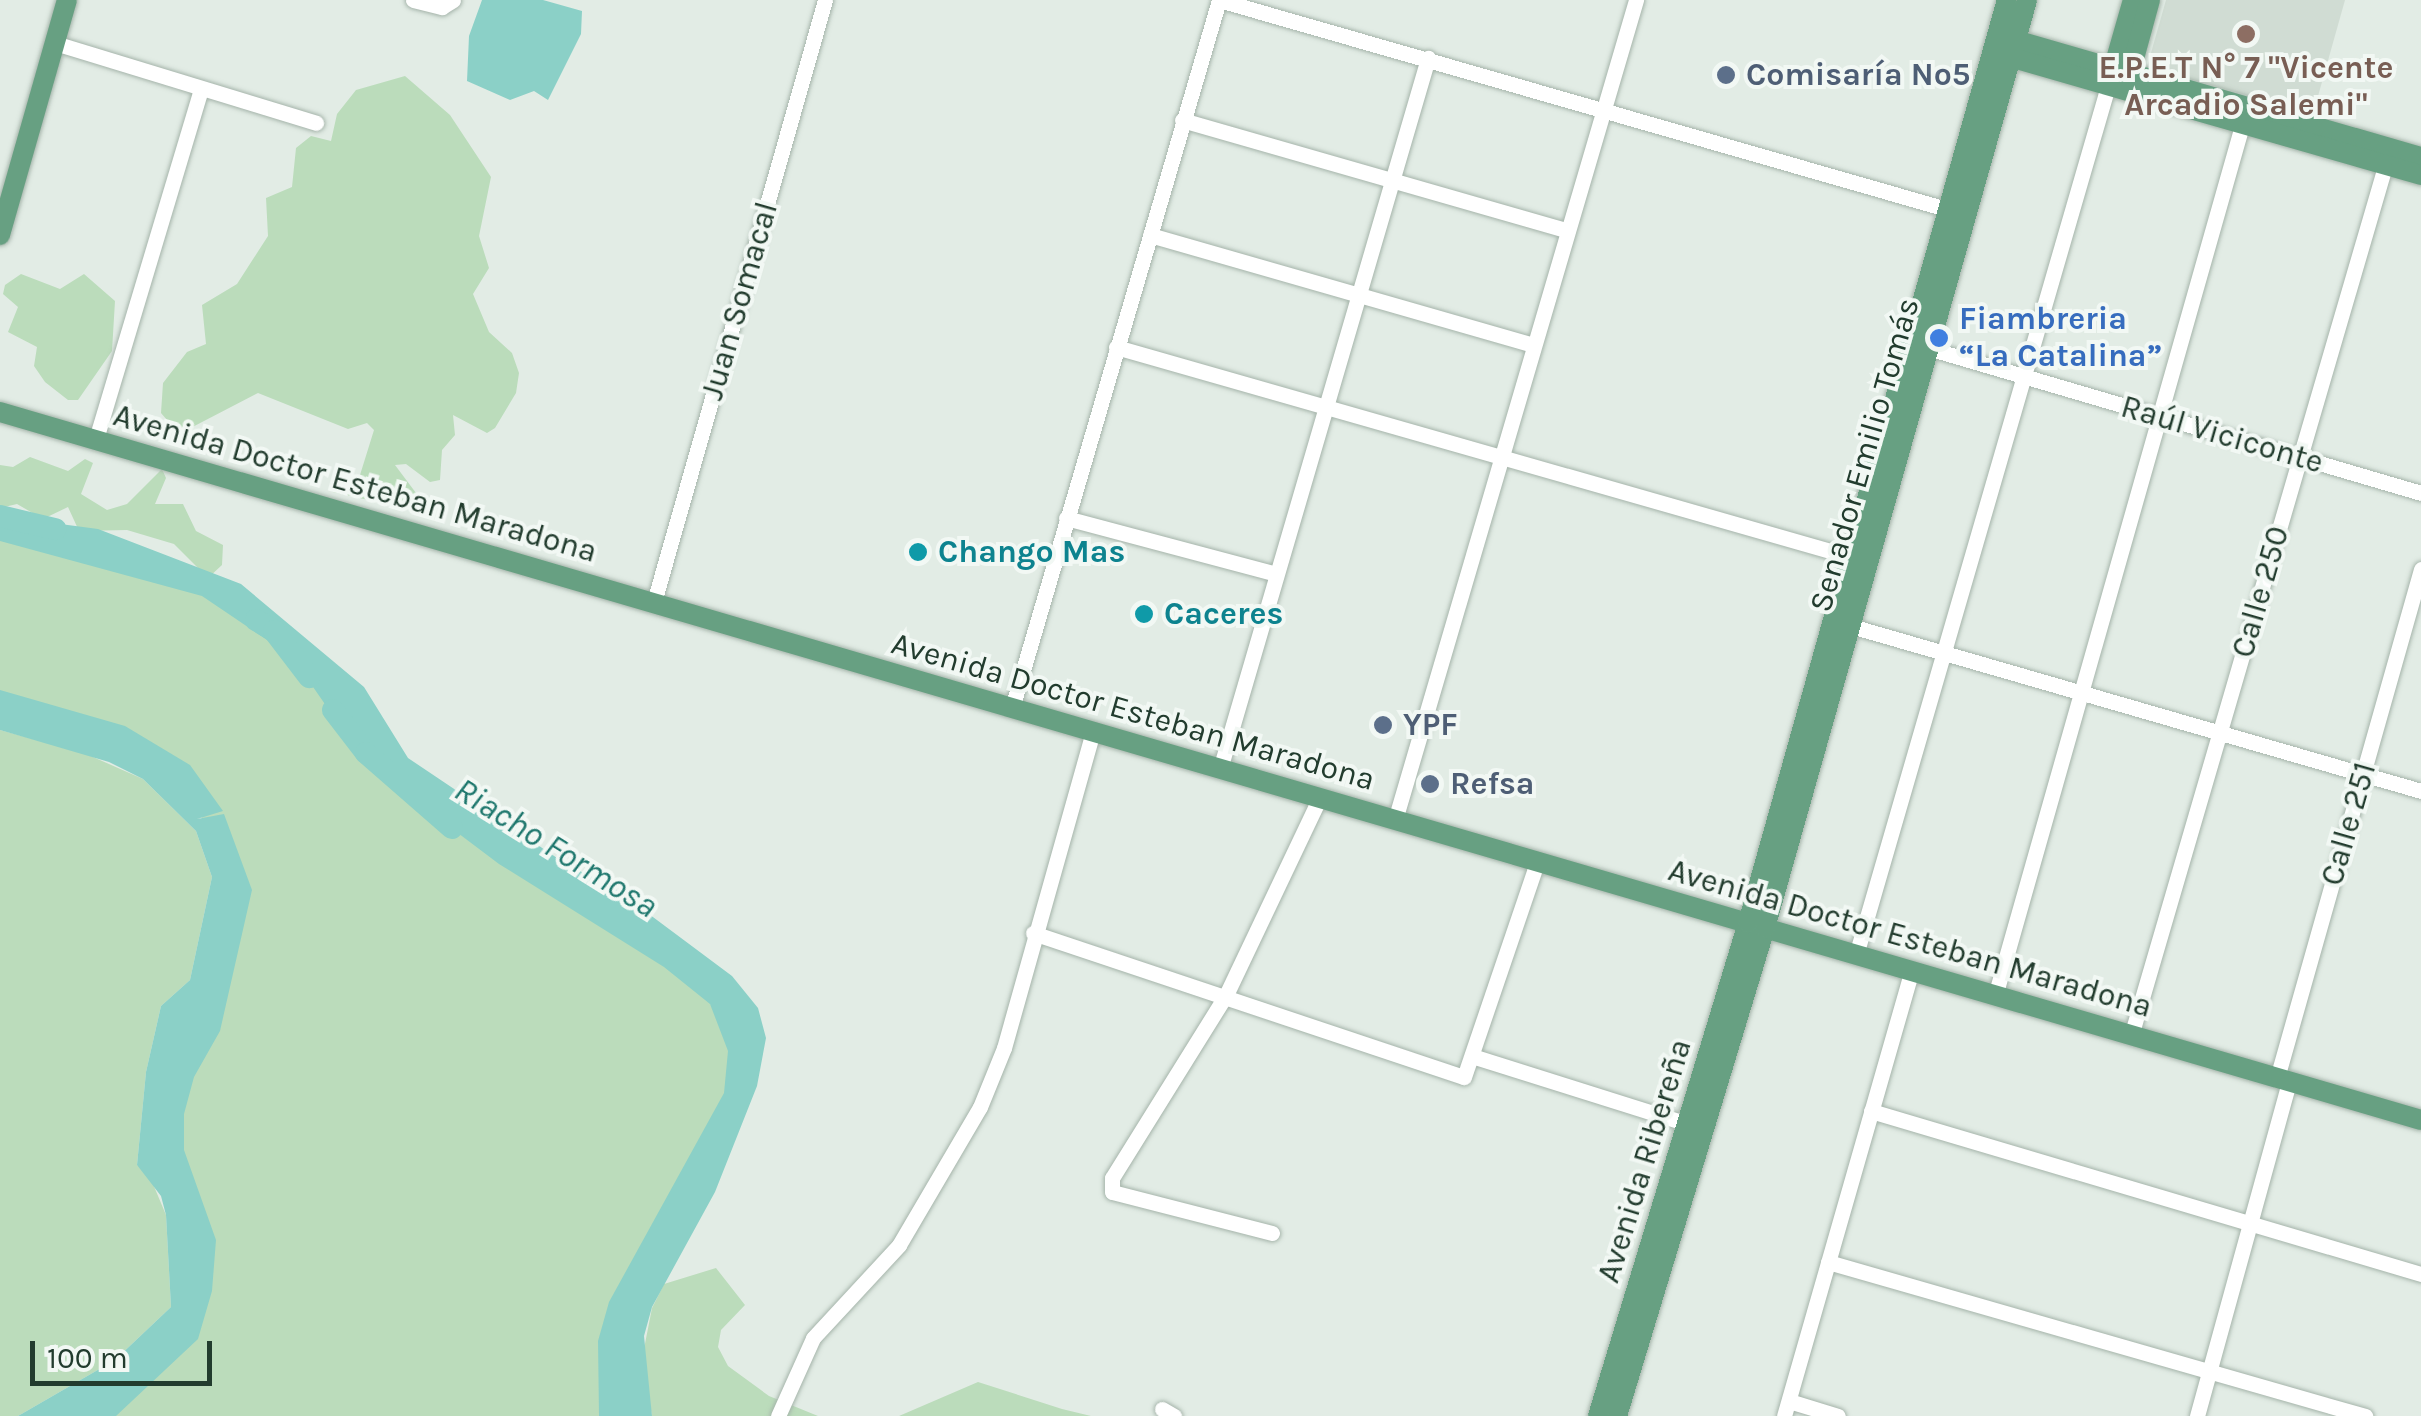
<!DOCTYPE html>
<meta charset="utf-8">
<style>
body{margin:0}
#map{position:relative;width:2421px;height:1416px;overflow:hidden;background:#e2ece5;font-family:Karla,sans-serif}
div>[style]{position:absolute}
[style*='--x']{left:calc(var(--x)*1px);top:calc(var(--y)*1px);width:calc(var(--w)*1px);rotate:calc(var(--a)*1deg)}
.built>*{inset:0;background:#d0dcd3}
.green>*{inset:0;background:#bbdcbb}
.water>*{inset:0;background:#8bd0c7}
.river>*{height:22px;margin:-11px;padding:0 11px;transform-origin:11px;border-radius:11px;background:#8bd0c7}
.roads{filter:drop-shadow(0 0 2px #a5b4aa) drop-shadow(0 0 2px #a5b4aa)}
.minor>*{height:15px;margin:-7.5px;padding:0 7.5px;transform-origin:7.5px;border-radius:7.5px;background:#fff}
.major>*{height:20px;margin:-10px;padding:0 10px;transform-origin:10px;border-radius:10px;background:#67a082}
.dots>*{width:28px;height:28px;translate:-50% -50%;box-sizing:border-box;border:5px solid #f2f8f4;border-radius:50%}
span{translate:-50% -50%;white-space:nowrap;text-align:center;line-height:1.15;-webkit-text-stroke:8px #f2f8f4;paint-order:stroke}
.education-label{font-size:32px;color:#785e54;font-weight:700}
.service-label{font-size:32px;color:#4e5e75;font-weight:700}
.left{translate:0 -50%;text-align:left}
.street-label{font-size:32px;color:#223c2e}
.shop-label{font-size:32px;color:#366cbe;font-weight:700}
.culture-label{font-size:32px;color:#0d838f;font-weight:700}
.water-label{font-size:35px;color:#1e776d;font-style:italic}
.scale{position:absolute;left:30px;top:1341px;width:182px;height:45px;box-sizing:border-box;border:5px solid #223c2e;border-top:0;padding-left:12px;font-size:30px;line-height:35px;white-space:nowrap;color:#223c2e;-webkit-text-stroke:8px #f2f8f4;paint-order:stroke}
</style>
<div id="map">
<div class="built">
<i style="clip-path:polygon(2166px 0,2345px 0,2313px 114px,2147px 67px)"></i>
</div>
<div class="green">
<i style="clip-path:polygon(405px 76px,450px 115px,491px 177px,479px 236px,489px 268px,473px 294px,489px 332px,512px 353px,519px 373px,516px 393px,495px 428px,487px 433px,453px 415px,455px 435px,442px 450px,440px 480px,430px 482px,406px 464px,395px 465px,425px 505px,417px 511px,333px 492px,330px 483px,360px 475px,374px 430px,367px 423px,348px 429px,258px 393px,179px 434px,161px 413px,163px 383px,187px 352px,206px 344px,202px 305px,237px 284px,268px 236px,266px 198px,292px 187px,296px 148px,311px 136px,331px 141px,337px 114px,356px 90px)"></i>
<i style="clip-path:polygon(21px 274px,60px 289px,84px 274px,115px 301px,112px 351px,78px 400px,68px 400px,45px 382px,34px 366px,37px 347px,8px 332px,18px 307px,3px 294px,5px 285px)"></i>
<i style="clip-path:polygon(30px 457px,68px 471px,85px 459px,93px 463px,81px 494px,107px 510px,127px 504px,162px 469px,166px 478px,155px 504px,183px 504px,196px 531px,223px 545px,222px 565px,208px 578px,174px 544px,127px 530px,79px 531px,68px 507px,43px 519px,17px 504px,0 508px,0 465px,13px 467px)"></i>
<i style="clip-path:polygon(0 519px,177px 576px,274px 631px,366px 753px,446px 825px,697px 977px,740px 1064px,656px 1242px,630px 1416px,74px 1416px,185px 1322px,165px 1176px,218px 944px,215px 834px,171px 780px,0 712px)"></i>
<i style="clip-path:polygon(0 730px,84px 753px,143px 779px,196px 831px,212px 877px,190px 980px,161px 1006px,146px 1072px,137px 1165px,148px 1172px,166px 1215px,171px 1307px,115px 1360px,18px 1416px,0 1416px)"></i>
<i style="clip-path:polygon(716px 1268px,745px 1305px,721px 1330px,718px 1347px,728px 1366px,769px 1396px,818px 1416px,652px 1416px,642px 1359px,652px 1308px,664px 1284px)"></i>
<i style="clip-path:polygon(978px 1382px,1062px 1409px,1091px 1416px,899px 1416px)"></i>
</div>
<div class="water">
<i style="clip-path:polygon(482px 0,543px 0,582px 11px,581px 34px,548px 100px,534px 91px,510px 100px,467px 81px,469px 36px)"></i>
<i style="clip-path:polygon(0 516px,98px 529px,241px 584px,364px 687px,408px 758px,569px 866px,610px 885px,732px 976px,758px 1008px,766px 1038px,757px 1086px,715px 1192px,652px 1307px,644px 1336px,652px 1416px,599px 1416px,598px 1341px,609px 1302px,724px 1093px,728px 1051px,710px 1004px,664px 967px,499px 864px,438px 818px,338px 723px,275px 632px,270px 642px,202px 596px,0 541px)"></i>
<i style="clip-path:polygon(0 690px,125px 726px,190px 765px,223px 811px,197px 819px,224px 814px,252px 890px,220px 1031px,194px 1077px,184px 1114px,184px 1150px,216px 1240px,212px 1291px,198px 1339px,116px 1416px,18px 1416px,115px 1360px,171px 1307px,166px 1215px,161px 1196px,137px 1165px,146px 1072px,161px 1006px,190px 980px,212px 877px,196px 831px,143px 779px,109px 762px,0 730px)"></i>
</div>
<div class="river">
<i style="--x:0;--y:516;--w:57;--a:13.3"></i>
<i style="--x:256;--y:620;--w:21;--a:31"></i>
<i style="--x:274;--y:631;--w:58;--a:52.7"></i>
<i style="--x:333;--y:710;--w:54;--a:52.5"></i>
<i style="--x:366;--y:753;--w:114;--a:41.1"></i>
</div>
<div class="roads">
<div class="minor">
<i style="--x:413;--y:0;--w:30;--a:14"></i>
<i style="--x:442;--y:7;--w:13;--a:-32"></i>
<i style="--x:55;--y:43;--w:273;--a:17"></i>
<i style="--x:1182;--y:120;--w:399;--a:16"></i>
<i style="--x:1150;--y:235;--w:398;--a:16"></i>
<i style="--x:1921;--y:346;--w:521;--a:16.38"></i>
<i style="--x:1116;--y:347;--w:761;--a:15.94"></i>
<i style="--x:96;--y:439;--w:362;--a:-73.3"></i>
<i style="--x:1066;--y:518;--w:217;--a:14.9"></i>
<i style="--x:654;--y:602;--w:626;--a:-74.14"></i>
<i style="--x:1844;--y:624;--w:601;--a:16.14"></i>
<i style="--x:1012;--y:708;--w:738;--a:-73.7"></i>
<i style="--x:1219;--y:0;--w:768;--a:16.03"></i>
<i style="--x:1220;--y:769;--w:741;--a:-73.69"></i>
<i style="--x:1395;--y:820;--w:855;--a:-73.62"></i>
<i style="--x:1033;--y:933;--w:454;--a:18.5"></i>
<i style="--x:1464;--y:1077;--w:227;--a:-71.2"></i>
<i style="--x:1856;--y:955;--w:905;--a:-73.83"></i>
<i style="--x:1995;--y:996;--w:916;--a:-74.16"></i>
<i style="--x:2131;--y:1036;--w:917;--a:-73.72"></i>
<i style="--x:1472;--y:1056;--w:236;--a:17.5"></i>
<i style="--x:2277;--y:1078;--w:529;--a:-74.2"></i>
<i style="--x:1871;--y:1111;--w:574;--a:16.51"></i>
<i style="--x:1272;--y:1233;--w:165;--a:-165.6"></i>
<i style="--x:1112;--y:1192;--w:14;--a:-90"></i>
<i style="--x:1112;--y:1178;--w:218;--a:-58.1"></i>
<i style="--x:1227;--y:993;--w:217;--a:-64.6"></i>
<i style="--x:1828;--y:1262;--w:559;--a:16"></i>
<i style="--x:1789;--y:1401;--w:51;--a:17"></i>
<i style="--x:1162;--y:1409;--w:14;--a:30"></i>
<i style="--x:778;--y:1416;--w:85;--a:-65.8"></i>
<i style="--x:813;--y:1338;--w:127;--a:-47.2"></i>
<i style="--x:899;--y:1245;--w:160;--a:-59.6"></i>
<i style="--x:980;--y:1107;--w:64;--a:-67.9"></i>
<i style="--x:1004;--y:1048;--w:328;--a:-74.3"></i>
<i style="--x:1784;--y:1416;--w:463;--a:-74"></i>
<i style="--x:2197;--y:1416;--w:346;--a:-74.6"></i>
</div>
<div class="major">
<i style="--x:2005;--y:37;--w:433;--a:16.1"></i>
<i style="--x:1999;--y:54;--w:439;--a:16"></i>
<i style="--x:2110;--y:80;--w:83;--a:-74"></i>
<i style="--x:2127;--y:84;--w:87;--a:-74.7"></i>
<i style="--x:0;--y:235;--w:244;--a:-74.1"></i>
<i style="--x:0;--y:412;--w:2522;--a:16.3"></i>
<i style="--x:1598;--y:1416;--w:515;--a:-73.08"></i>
<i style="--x:1748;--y:923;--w:959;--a:-74.33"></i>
<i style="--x:1617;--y:1416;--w:510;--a:-73.13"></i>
<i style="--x:1765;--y:928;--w:964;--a:-74.23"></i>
</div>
</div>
<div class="dots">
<i style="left:2246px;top:34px;background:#8d6e63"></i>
<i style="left:1726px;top:75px;background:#5c6f8a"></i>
<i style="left:1939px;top:338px;background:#3f7fe0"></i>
<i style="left:918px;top:552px;background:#0f9aa8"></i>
<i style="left:1144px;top:614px;background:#0f9aa8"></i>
<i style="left:1383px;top:725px;background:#5c6f8a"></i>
<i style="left:1430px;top:784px;background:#5c6f8a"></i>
</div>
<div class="education-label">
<span style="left:2246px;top:87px">E.P.E.T N° 7 "Vicente<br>Arcadio Salemi"</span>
</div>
<div class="service-label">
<span class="left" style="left:1746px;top:75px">Comisaría Nº5</span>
<span class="left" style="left:1403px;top:725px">YPF</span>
<span class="left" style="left:1450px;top:784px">Refsa</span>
</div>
<div class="street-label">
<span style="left:740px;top:301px;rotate:-74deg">Juan Somacal</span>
<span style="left:2222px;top:435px;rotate:16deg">Raúl Viciconte</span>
<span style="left:1865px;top:455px;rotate:-74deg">Senador Emilio Tomás</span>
<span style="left:355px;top:484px;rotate:16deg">Avenida Doctor Esteban Maradona</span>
<span style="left:2261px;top:592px;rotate:-74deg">Calle 250</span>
<span style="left:1133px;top:712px;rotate:16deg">Avenida Doctor Esteban Maradona</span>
<span style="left:2349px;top:824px;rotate:-74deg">Calle 251</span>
<span style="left:1910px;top:939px;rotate:16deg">Avenida Doctor Esteban Maradona</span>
<span style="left:1645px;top:1161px;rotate:-73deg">Avenida Ribereña</span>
</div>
<div class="shop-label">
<span class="left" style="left:1959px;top:338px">Fiambreria<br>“La Catalina”</span>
</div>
<div class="culture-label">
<span class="left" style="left:938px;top:552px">Chango Mas</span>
<span class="left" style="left:1164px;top:614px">Caceres</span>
</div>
<div class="water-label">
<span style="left:556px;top:848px;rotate:32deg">Riacho Formosa</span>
</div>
<div class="scale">100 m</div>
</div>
